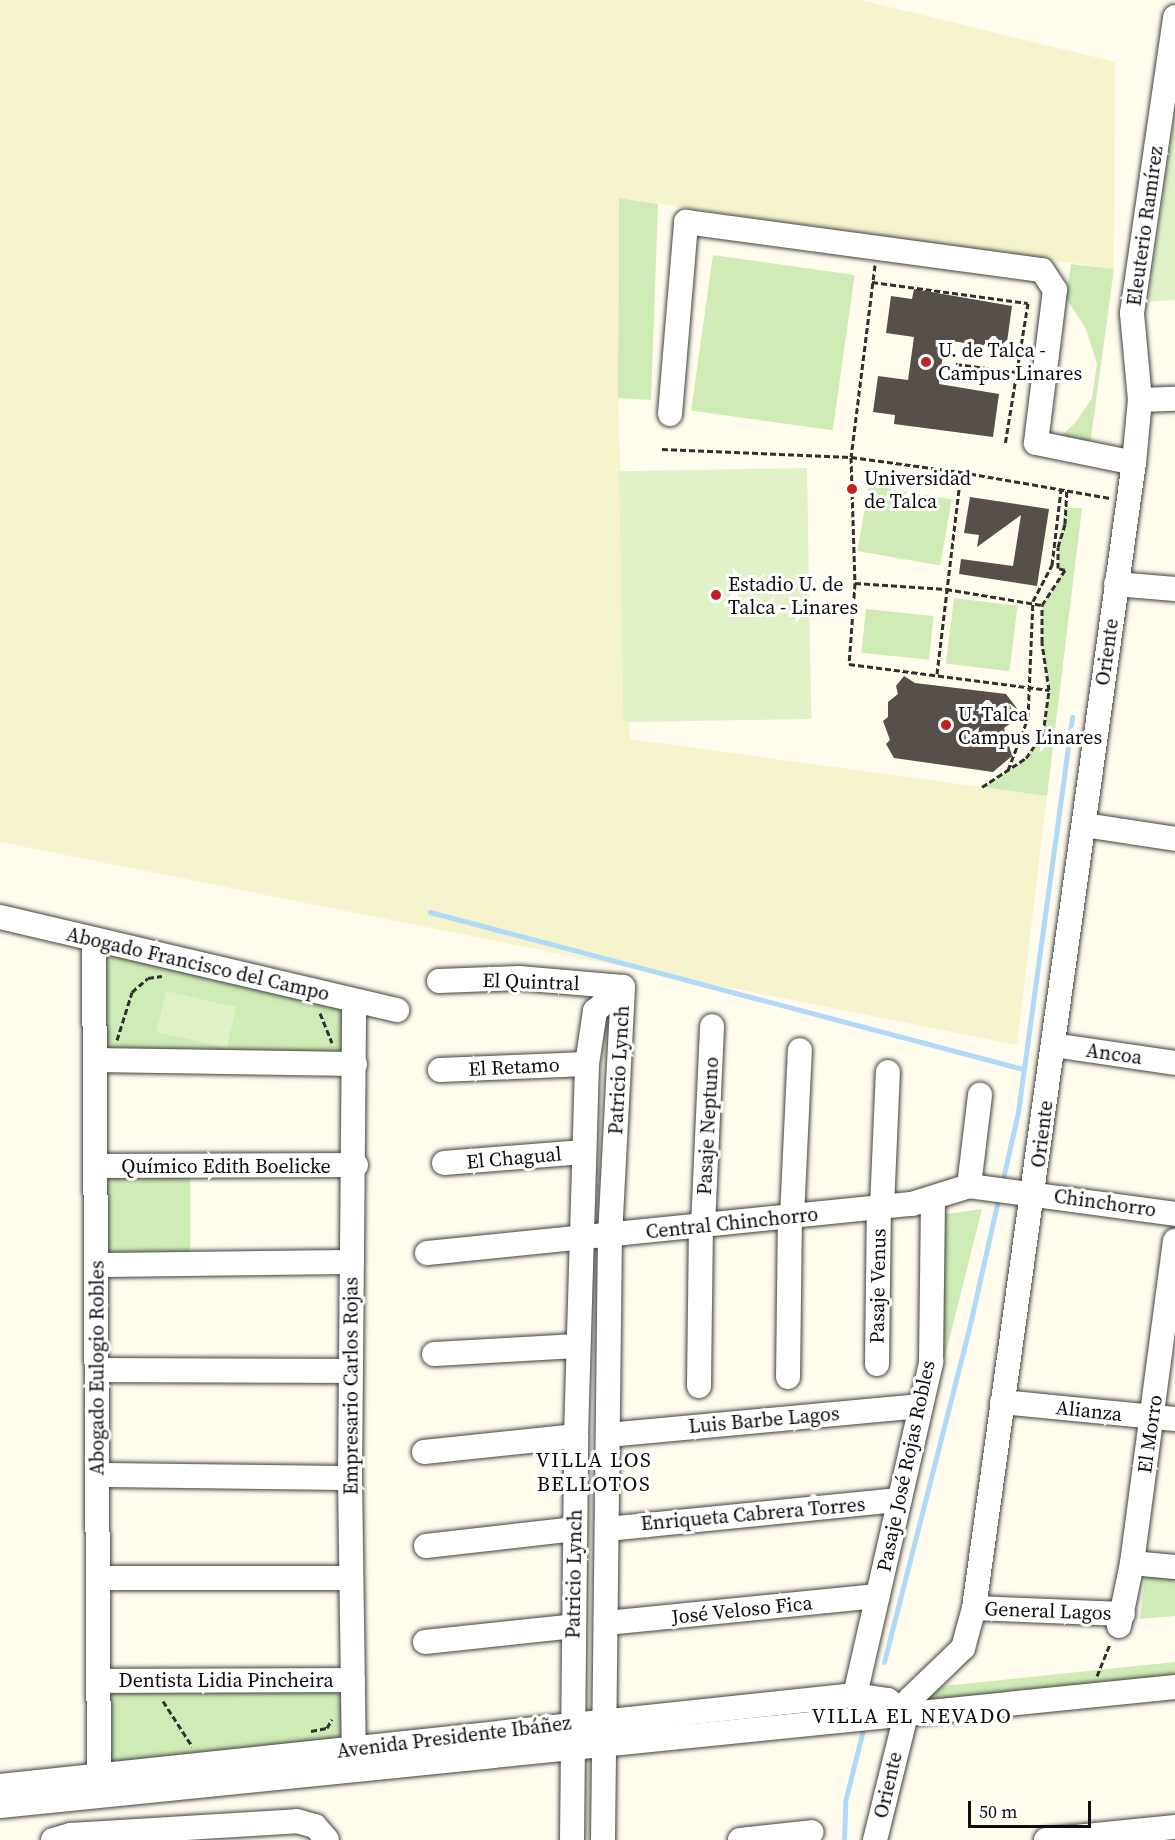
<!DOCTYPE html>
<meta charset="utf-8">
<style>
body{margin:0}
#map{position:relative;width:1175px;height:1840px;overflow:hidden;background:#fffcee;font-family:"Source Serif 4",serif}
div>[style]{position:absolute}
[style*='--x']{left:calc(var(--x)*1px);top:calc(var(--y)*1px);width:calc(var(--w)*1px);rotate:calc(var(--a)*1deg)}
.farmland>*{inset:0;background:#f6f4cd}
.green>*{inset:0;background:#cfebb6;transform-origin:0 0}
.pitch>*{inset:0;background:#e2f2c8;transform-origin:0 0}
.stream>*{height:5px;margin:-2.5px;padding:0 2.5px;transform-origin:2.5px;border-radius:2.5px;background:#b1daf8}
.building>*{inset:0;background:#574f49}
.path>*{height:3px;margin-top:-1.5px;transform-origin:0;background:repeating-linear-gradient(90deg,#303030 0 6px,transparent 0 9px)}
.roads{filter:drop-shadow(0 0 2px #414141) drop-shadow(0 0 2px #414141)}
.minor>*{height:24px;margin:-12px;padding:0 12px;transform-origin:12px;border-radius:12px;background:#fff}
.dots>*{width:16px;height:16px;translate:-50% -50%;box-sizing:border-box;border:3px solid #fff;border-radius:50%}
span{translate:-50% -50%;white-space:nowrap;text-align:center;line-height:1.15;-webkit-text-stroke:6px #fff;paint-order:stroke}
.street-label{font-size:20px;color:#0e0e0e}
.poi-label{font-size:20px;color:#0e0e0e}
.left{translate:0 -50%;text-align:left}
.neighbourhood-label{font-size:21px;color:#0e0e0e;letter-spacing:1.5px}
.scale{position:absolute;left:968px;top:1801px;width:123px;height:27px;box-sizing:border-box;border:3px solid #0e0e0e;border-top:0;padding-left:8px;font-size:18px;line-height:21px;white-space:nowrap;color:#0e0e0e;-webkit-text-stroke:4px #fff;paint-order:stroke}
</style>
<div id="map">
<div class="farmland">
<i style="clip-path:polygon(0 0,861px 0,1115px 62px,1114px 269px,619px 198px,618px 398px,630px 739px,1047px 796px,1017px 1045px,0 842px)"></i>
</div>
<div class="green">
<i style="clip-path:polygon(619px 198px,658px 204px,651px 400px,618px 398px)"></i>
<i style="left:713px;top:255px;width:143px;height:157px;rotate:8deg"></i>
<i style="clip-path:polygon(1071px 264px,1114px 269px,1090px 445px,1055px 442px,1076px 422px,1092px 398px,1097px 364px,1086px 329px,1066px 298px)"></i>
<i style="left:869px;top:485px;width:84px;height:67px;rotate:10deg"></i>
<i style="clip-path:polygon(1065px 508px,1082px 508px,1047px 796px,982px 787px,1026px 758px,1043px 734px,1049px 690px,1042px 643px,1042px 605px,1064px 571px,1058px 568px,1058px 547px)"></i>
<i style="left:954px;top:598px;width:64px;height:66px;rotate:7deg"></i>
<i style="left:866px;top:609px;width:68px;height:44px;rotate:6deg"></i>
<i style="clip-path:polygon(102px 951px,346px 1008px,347px 1058px,101px 1053px)"></i>
<i style="left:102px;top:1174px;width:88px;height:84px"></i>
<i style="clip-path:polygon(982px 1209px,943px 1364px,940px 1215px)"></i>
<i style="clip-path:polygon(1147px 1562px,1175px 1566px,1175px 1616px,1140px 1619px)"></i>
<i style="clip-path:polygon(1175px 1662px,1175px 1681px,414px 1757px,412px 1741px)"></i>
<i style="clip-path:polygon(347px 1686px,347px 1743px,107px 1771px,106px 1688px)"></i>
</div>
<div class="pitch">
<i style="clip-path:polygon(1175px 111px,1175px 300px,1148px 302px)"></i>
<i style="left:807px;top:468px;width:251px;height:188px;rotate:89deg"></i>
<i style="left:166px;top:991px;width:72px;height:42px;rotate:13deg"></i>
</div>
<div class="stream">
<i style="--x:430;--y:912;--w:613;--a:14.83"></i>
<i style="--x:1002;--y:1183;--w:73;--a:-77.3"></i>
<i style="--x:1018;--y:1112;--w:399;--a:-82.2"></i>
<i style="--x:884;--y:1662;--w:340;--a:-75.7"></i>
<i style="--x:968;--y:1333;--w:141;--a:-77.3"></i>
<i style="--x:844;--y:1840;--w:38;--a:-88"></i>
<i style="--x:845;--y:1802;--w:74;--a:-76"></i>
</div>
<div class="building">
<i style="clip-path:polygon(914px 289px,1012px 306px,1006px 349px,945px 340px,939px 384px,999px 394px,993px 437px,894px 424px,895px 415px,873px 412px,878px 376px,908px 380px,914px 337px,886px 333px,891px 296px,912px 299px)"></i>
<i style="clip-path:polygon(970px 497px,1049px 509px,1037px 586px,959px 574px,961px 559px,1013px 566px,1021px 515px,977px 547px,979px 535px,964px 533px)"></i>
<i style="clip-path:polygon(904px 676px,915px 683px,1006px 694px,1019px 711px,1010px 716px,1011px 723px,1004px 728px,1012px 756px,993px 772px,894px 758px,886px 744px,890px 740px,883px 721px,888px 717px,888px 702px,898px 694px,896px 686px)"></i>
</div>
<div class="path">
<i style="--x:875;--y:265;--w:193;--a:97.1"></i>
<i style="--x:851;--y:457;--w:126;--a:88.2"></i>
<i style="--x:855;--y:583;--w:91;--a:3.8"></i>
<i style="--x:946;--y:589;--w:97;--a:9.5"></i>
<i style="--x:872;--y:282;--w:157;--a:7.7"></i>
<i style="--x:1028;--y:303;--w:144;--a:99.2"></i>
<i style="--x:956;--y:364;--w:61;--a:7.6"></i>
<i style="--x:662;--y:449;--w:189;--a:2.4"></i>
<i style="--x:851;--y:457;--w:111;--a:7.8"></i>
<i style="--x:961;--y:472;--w:151;--a:9.9"></i>
<i style="--x:855;--y:583;--w:81;--a:94.2"></i>
<i style="--x:849;--y:664;--w:202;--a:7.4"></i>
<i style="--x:937;--y:674;--w:203;--a:-83.2"></i>
<i style="--x:1008;--y:770;--w:56;--a:-69"></i>
<i style="--x:1028;--y:718;--w:117;--a:-87.6"></i>
<i style="--x:1033;--y:601;--w:41;--a:-62.2"></i>
<i style="--x:1052;--y:565;--w:77;--a:-83.2"></i>
<i style="--x:982;--y:787;--w:53;--a:-33.4"></i>
<i style="--x:1026;--y:758;--w:29;--a:-55"></i>
<i style="--x:1043;--y:734;--w:44;--a:-82.2"></i>
<i style="--x:1049;--y:690;--w:48;--a:-98.5"></i>
<i style="--x:1042;--y:643;--w:38;--a:-90"></i>
<i style="--x:1042;--y:605;--w:42;--a:-56.7"></i>
<i style="--x:1065;--y:570;--w:7;--a:-164"></i>
<i style="--x:1058;--y:568;--w:21;--a:-90"></i>
<i style="--x:1058;--y:547;--w:24;--a:-73"></i>
<i style="--x:1065;--y:524;--w:34;--a:-87"></i>
<i style="--x:320;--y:1013;--w:32;--a:68"></i>
<i style="--x:117;--y:1040;--w:50;--a:-72.6"></i>
<i style="--x:132;--y:992;--w:21;--a:-41"></i>
<i style="--x:148;--y:978;--w:14;--a:-8"></i>
<i style="--x:1097;--y:1676;--w:35;--a:-68"></i>
<i style="--x:163;--y:1701;--w:54;--a:57.2"></i>
<i style="--x:311;--y:1731;--w:16;--a:-11"></i>
<i style="--x:327;--y:1728;--w:10;--a:-61"></i>
</div>
<div class="roads">
<div class="minor">
<i style="--x:1140;--y:400;--w:35;--a:-2"></i>
<i style="--x:670;--y:414;--w:193;--a:-85.2"></i>
<i style="--x:686;--y:222;--w:359;--a:7.7"></i>
<i style="--x:1042;--y:270;--w:24;--a:57"></i>
<i style="--x:1055;--y:290;--w:154;--a:97.1"></i>
<i style="--x:1036;--y:443;--w:100;--a:11.5"></i>
<i style="--x:1116;--y:584;--w:59;--a:4.8"></i>
<i style="--x:1084;--y:825;--w:92;--a:8.7"></i>
<i style="--x:0;--y:917;--w:408;--a:13.2"></i>
<i style="--x:94;--y:940;--w:851;--a:89.66"></i>
<i style="--x:439;--y:981;--w:80;--a:-2.1"></i>
<i style="--x:519;--y:978;--w:104;--a:4.9"></i>
<i style="--x:1053;--y:1045;--w:123;--a:8.4"></i>
<i style="--x:95;--y:1060;--w:260;--a:0.9"></i>
<i style="--x:440;--y:1070;--w:147;--a:-2.3"></i>
<i style="--x:444;--y:1163;--w:140;--a:-4.5"></i>
<i style="--x:96;--y:1166;--w:260;--a:-0.2"></i>
<i style="--x:969;--y:1186;--w:92;--a:-83.1"></i>
<i style="--x:882;--y:1207;--w:135;--a:-87.5"></i>
<i style="--x:792;--y:1217;--w:167;--a:-87.3"></i>
<i style="--x:703;--y:1226;--w:200;--a:-87.4"></i>
<i style="--x:427;--y:1253;--w:487;--a:-5.8"></i>
<i style="--x:912;--y:1204;--w:60;--a:-17.5"></i>
<i style="--x:969;--y:1186;--w:208;--a:7.7"></i>
<i style="--x:97;--y:1265;--w:255;--a:-0.7"></i>
<i style="--x:434;--y:1354;--w:144;--a:-3.2"></i>
<i style="--x:877;--y:1364;--w:157;--a:-89.3"></i>
<i style="--x:97;--y:1370;--w:254;--a:0.2"></i>
<i style="--x:788;--y:1377;--w:160;--a:-89.3"></i>
<i style="--x:699;--y:1386;--w:160;--a:-89.3"></i>
<i style="--x:1002;--y:1402;--w:174;--a:5.6"></i>
<i style="--x:608;--y:1435;--w:314;--a:-5.3"></i>
<i style="--x:424;--y:1452;--w:153;--a:-6"></i>
<i style="--x:98;--y:1475;--w:252;--a:0.7"></i>
<i style="--x:607;--y:1529;--w:294;--a:-5.7"></i>
<i style="--x:426;--y:1546;--w:150;--a:-6.5"></i>
<i style="--x:1132;--y:1563;--w:43;--a:5.3"></i>
<i style="--x:99;--y:1578;--w:252;--a:0"></i>
<i style="--x:974;--y:1608;--w:149;--a:2.3"></i>
<i style="--x:606;--y:1623;--w:273;--a:-5.7"></i>
<i style="--x:1119;--y:1626;--w:64;--a:-78.3"></i>
<i style="--x:1132;--y:1563;--w:325;--a:-82.4"></i>
<i style="--x:425;--y:1642;--w:150;--a:-6.1"></i>
<i style="--x:99;--y:1681;--w:254;--a:-0.2"></i>
<i style="--x:855;--y:1695;--w:342;--a:-77.1"></i>
<i style="--x:931;--y:1362;--w:164;--a:-89.3"></i>
<i style="--x:354;--y:1764;--w:286;--a:-90.8"></i>
<i style="--x:350;--y:1478;--w:476;--a:-89.5"></i>
<i style="--x:0;--y:1786;--w:860;--a:-6.08"></i>
<i style="--x:855;--y:1695;--w:33;--a:9"></i>
<i style="--x:888;--y:1700;--w:21;--a:37"></i>
<i style="--x:0;--y:1806;--w:1181;--a:-5.78"></i>
<i style="--x:53;--y:1840;--w:19;--a:-16"></i>
<i style="--x:71;--y:1835;--w:226;--a:-3.5"></i>
<i style="--x:297;--y:1821;--w:19;--a:16"></i>
<i style="--x:315;--y:1826;--w:18;--a:49"></i>
<i style="--x:572;--y:1840;--w:404;--a:-89.4"></i>
<i style="--x:576;--y:1436;--w:372;--a:-88.3"></i>
<i style="--x:587;--y:1064;--w:54;--a:-81.4"></i>
<i style="--x:595;--y:1011;--w:37;--a:-41"></i>
<i style="--x:603;--y:1840;--w:604;--a:-89.34"></i>
<i style="--x:610;--y:1236;--w:249;--a:-87"></i>
<i style="--x:740;--y:1840;--w:72;--a:-6.3"></i>
<i style="--x:875;--y:1840;--w:145;--a:-76.1"></i>
<i style="--x:910;--y:1699;--w:74;--a:-43.9"></i>
<i style="--x:963;--y:1648;--w:41;--a:-74.6"></i>
<i style="--x:974;--y:1608;--w:1156;--a:-82.05"></i>
<i style="--x:1134;--y:463;--w:63;--a:-84.6"></i>
<i style="--x:1140;--y:400;--w:87;--a:-95.3"></i>
<i style="--x:1132;--y:313;--w:299;--a:-81.7"></i>
<i style="--x:1046;--y:1840;--w:130;--a:-5.8"></i>
</div>
</div>
<div class="dots">
<i style="left:926px;top:362px;background:#c22121"></i>
<i style="left:852px;top:489px;background:#c22121"></i>
<i style="left:716px;top:595px;background:#c22121"></i>
<i style="left:946px;top:725px;background:#c22121"></i>
</div>
<div class="street-label">
<span style="left:1145px;top:226px;rotate:-82deg">Eleuterio Ramírez</span>
<span style="left:1107px;top:652px;rotate:-82deg">Oriente</span>
<span style="left:198px;top:964px;rotate:13deg">Abogado Francisco del Campo</span>
<span style="left:531px;top:982px;rotate:2deg">El Quintral</span>
<span style="left:1114px;top:1054px;rotate:8deg">Ancoa</span>
<span style="left:514px;top:1067px;rotate:-3deg">El Retamo</span>
<span style="left:619px;top:1070px;rotate:-87deg">Patricio Lynch</span>
<span style="left:708px;top:1126px;rotate:-87deg">Pasaje Neptuno</span>
<span style="left:1042px;top:1134px;rotate:-83deg">Oriente</span>
<span style="left:514px;top:1158px;rotate:-5deg">El Chagual</span>
<span style="left:226px;top:1166px">Químico Edith Boelicke</span>
<span style="left:1105px;top:1203px;rotate:8deg">Chinchorro</span>
<span style="left:732px;top:1223px;rotate:-6deg">Central Chinchorro</span>
<span style="left:878px;top:1286px;rotate:-89deg">Pasaje Venus</span>
<span style="left:97px;top:1368px;rotate:-90deg">Abogado Eulogio Robles</span>
<span style="left:351px;top:1386px;rotate:-90deg">Empresario Carlos Rojas</span>
<span style="left:1089px;top:1411px;rotate:6deg">Alianza</span>
<span style="left:764px;top:1420px;rotate:-5deg">Luis Barbe Lagos</span>
<span style="left:1150px;top:1434px;rotate:-82deg">El Morro</span>
<span style="left:906px;top:1466px;rotate:-78deg">Pasaje José Rojas Robles</span>
<span style="left:753px;top:1514px;rotate:-5deg">Enriqueta Cabrera Torres</span>
<span style="left:574px;top:1574px;rotate:-89deg">Patricio Lynch</span>
<span style="left:742px;top:1610px;rotate:-6deg">José Veloso Fica</span>
<span style="left:1048px;top:1611px;rotate:2deg">General Lagos</span>
<span style="left:226px;top:1680px">Dentista Lidia Pincheira</span>
<span style="left:454px;top:1737px;rotate:-7deg">Avenida Presidente Ibáñez</span>
<span style="left:888px;top:1785px;rotate:-77deg">Oriente</span>
</div>
<div class="poi-label">
<span class="left" style="left:938px;top:362px">U. de Talca -<br>Campus Linares</span>
<span class="left" style="left:864px;top:490px">Universidad<br>de Talca</span>
<span class="left" style="left:728px;top:596px">Estadio U. de<br>Talca - Linares</span>
<span class="left" style="left:958px;top:726px">U. Talca<br>Campus Linares</span>
</div>
<div class="neighbourhood-label">
<span style="left:594px;top:1472px">VILLA LOS<br>BELLOTOS</span>
<span style="left:912px;top:1716px">VILLA EL NEVADO</span>
</div>
<div class="scale">50 m</div>
</div>
